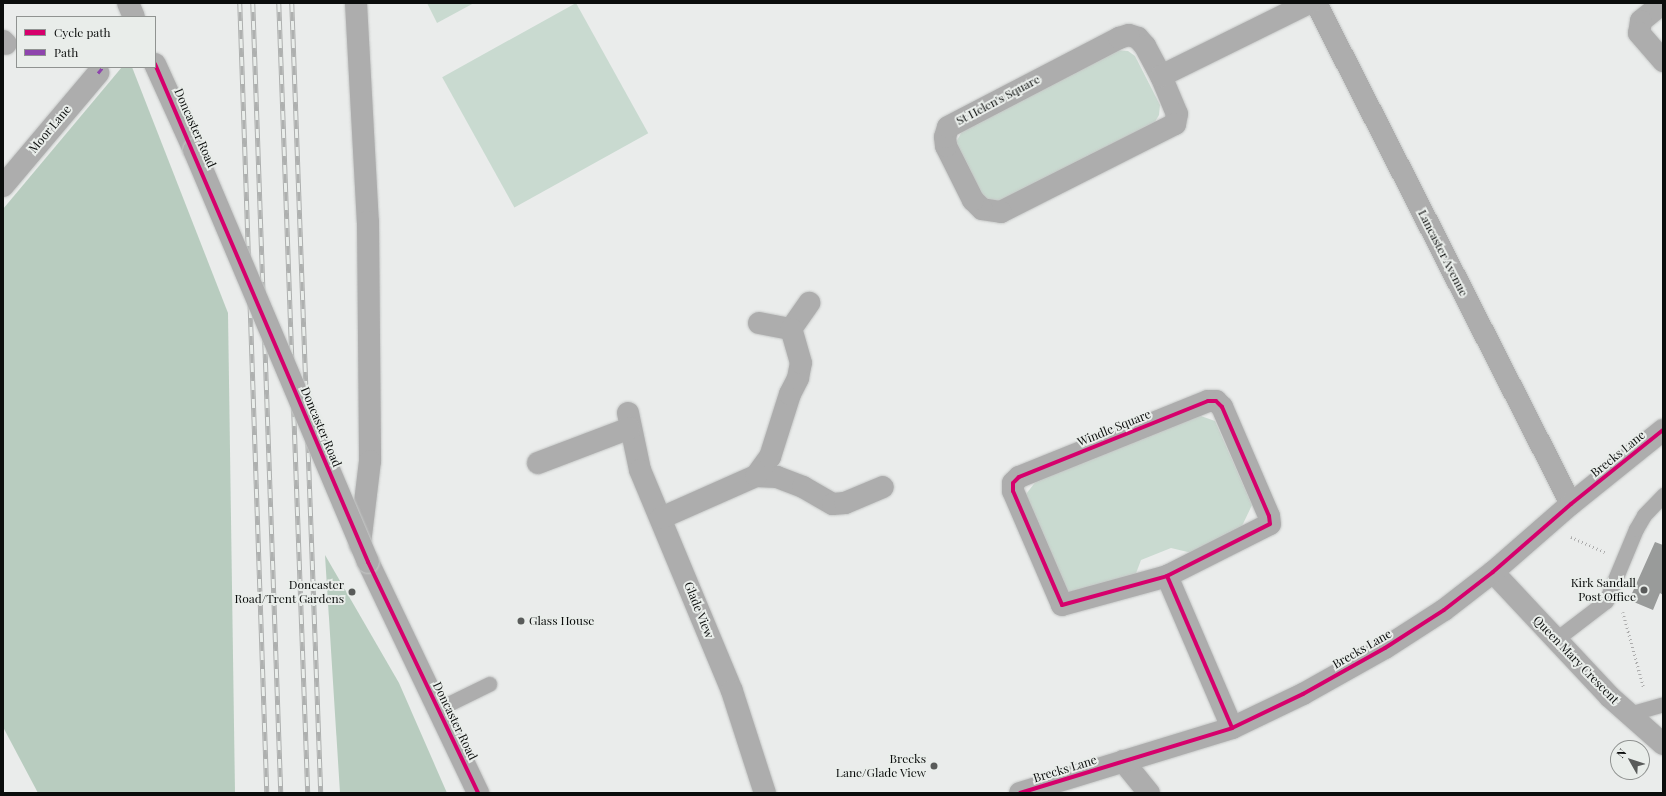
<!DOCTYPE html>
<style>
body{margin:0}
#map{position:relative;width:1666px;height:796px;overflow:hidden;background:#eaeceb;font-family:"Playfair Display",serif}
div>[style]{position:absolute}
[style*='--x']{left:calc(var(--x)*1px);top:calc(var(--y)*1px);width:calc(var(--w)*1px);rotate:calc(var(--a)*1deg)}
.green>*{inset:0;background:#c9dad0;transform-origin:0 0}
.forest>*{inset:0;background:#b8ccbf}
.building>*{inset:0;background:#999b9a}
.path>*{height:2.5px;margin-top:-1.25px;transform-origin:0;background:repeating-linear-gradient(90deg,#acacac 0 1px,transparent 0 4px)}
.roads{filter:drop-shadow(0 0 1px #c6c8c7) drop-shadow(0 0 1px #c6c8c7)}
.service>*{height:15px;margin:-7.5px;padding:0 7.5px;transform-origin:7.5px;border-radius:7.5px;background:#adadad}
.minor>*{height:22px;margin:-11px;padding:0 11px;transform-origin:11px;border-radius:11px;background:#adadad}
.tertiary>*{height:22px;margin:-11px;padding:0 11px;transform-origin:11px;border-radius:11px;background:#adadad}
.rail>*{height:4.5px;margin-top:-2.25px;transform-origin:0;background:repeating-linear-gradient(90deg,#e9edea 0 9px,#aeb0af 0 18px);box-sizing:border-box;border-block:1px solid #aeb0af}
.bridges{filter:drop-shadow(0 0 1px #c6c8c7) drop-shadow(0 0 1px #c6c8c7)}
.tertiary-bridge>*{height:22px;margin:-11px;padding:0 11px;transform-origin:11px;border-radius:11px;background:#adadad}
.quiet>*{height:3px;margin-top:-1.5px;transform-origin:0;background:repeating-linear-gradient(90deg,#8e44ad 0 6px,transparent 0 9px)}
.cycleway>*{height:4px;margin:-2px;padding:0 2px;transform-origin:2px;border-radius:2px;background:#d6006c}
.dots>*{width:11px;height:11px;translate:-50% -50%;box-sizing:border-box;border:2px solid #e9edea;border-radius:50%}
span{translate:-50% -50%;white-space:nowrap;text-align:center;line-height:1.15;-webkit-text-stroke:4px #e9edea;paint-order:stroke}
.street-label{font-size:12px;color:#0b0d0c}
.poi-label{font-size:12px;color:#0b0d0c}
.right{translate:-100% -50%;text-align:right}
.left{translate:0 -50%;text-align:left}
.frame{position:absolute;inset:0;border:4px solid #0b0d0c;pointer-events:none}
.legend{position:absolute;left:16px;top:16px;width:140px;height:52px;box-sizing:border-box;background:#e9edea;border:1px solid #909391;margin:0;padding:5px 7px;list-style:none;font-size:12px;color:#0b0d0c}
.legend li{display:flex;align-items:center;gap:8px;height:20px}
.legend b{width:20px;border:1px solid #909391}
.north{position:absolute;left:1610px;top:740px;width:40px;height:40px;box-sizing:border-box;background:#e9edea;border:1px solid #909391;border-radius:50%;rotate:309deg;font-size:11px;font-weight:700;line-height:16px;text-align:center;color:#0b0d0c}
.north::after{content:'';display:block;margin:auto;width:14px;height:18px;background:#595b5a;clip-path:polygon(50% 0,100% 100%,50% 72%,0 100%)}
</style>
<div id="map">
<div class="green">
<i style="clip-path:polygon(427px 3px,474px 3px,437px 23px)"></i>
<i style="left:576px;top:3px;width:149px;height:153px;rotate:61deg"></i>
<i style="clip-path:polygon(1116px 50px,1128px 51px,1135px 56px,1160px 105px,1159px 115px,1155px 122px,1002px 201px,990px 202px,983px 199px,955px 144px,965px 126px)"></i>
<i style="clip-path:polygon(1198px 415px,1215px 421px,1252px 505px,1242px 526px,1192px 553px,1171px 548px,1141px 560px,1135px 576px,1072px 595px,1065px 591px,1023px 498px,1037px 480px)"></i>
</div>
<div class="forest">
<i style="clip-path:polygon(122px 67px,132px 67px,228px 313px,235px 793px,38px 793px,3px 727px,3px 209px)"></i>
<i style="clip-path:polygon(325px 555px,399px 683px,447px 793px,340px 793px)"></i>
</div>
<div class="building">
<i style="clip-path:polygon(1655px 542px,1663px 545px,1663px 595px,1660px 593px,1653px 610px,1629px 600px)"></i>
</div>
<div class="path">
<i style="--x:1571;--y:537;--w:37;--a:24"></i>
<i style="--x:1623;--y:612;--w:79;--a:74.6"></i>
</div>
<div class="roads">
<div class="service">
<i style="--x:1555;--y:640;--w:64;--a:-37.4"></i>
<i style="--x:1606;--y:601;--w:78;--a:-67.4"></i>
<i style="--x:1636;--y:529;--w:16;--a:-60"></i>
<i style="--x:1644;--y:515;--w:28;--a:-46"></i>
<i style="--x:438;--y:709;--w:57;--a:-26.1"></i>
<i style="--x:1629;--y:714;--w:35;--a:-16"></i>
</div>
<div class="minor">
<i style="--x:356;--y:3;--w:219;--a:86.9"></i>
<i style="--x:368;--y:222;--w:239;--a:89.5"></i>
<i style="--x:370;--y:461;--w:84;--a:96.9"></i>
<i style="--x:1316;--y:3;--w:562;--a:63.02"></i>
<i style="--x:1663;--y:3;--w:28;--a:141"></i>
<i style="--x:1641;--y:21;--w:12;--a:99"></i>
<i style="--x:1639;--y:33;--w:37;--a:49"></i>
<i style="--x:1129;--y:35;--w:9;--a:18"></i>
<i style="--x:1138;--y:38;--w:11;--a:49"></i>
<i style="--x:1145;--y:46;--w:34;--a:62"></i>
<i style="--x:1161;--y:76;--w:41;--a:67.2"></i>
<i style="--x:1177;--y:114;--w:10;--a:101"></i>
<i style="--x:1175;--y:124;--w:195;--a:153.2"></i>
<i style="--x:1001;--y:212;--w:19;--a:-171"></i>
<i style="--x:982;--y:209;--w:13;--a:-135"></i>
<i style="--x:973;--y:200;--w:60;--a:-116.6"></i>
<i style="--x:946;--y:146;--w:9;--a:-96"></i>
<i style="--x:945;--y:137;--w:10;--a:-73"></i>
<i style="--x:948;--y:127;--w:193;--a:-27.5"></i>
<i style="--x:1119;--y:38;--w:10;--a:-17"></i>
<i style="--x:3;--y:41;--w:4;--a:45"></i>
<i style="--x:1161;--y:76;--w:165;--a:-26.3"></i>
<i style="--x:3;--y:186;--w:148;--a:-49.9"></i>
<i style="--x:759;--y:323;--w:33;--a:11"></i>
<i style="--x:791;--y:329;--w:32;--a:-55"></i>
<i style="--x:628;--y:413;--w:58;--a:78.1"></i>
<i style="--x:640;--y:470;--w:239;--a:67.4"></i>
<i style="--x:732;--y:691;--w:107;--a:72.1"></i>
<i style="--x:538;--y:463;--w:98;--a:-20.8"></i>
<i style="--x:756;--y:476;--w:21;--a:3"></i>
<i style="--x:777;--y:477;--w:28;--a:21"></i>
<i style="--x:803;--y:487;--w:34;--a:30"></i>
<i style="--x:833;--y:504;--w:12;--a:-5"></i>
<i style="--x:845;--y:503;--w:41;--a:-22.8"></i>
<i style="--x:661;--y:518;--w:104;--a:-23.9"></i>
<i style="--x:756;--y:476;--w:24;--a:-54"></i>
<i style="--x:770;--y:457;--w:66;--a:-72.4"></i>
<i style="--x:790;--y:394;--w:18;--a:-63"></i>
<i style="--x:798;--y:378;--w:15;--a:-79"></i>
<i style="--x:801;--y:363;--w:35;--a:-106"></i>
<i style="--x:1493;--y:572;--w:171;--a:46.9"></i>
<i style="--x:1610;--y:697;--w:71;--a:41.6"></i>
<i style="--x:1167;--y:576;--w:115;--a:-26.8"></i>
<i style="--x:1270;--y:524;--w:8;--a:-97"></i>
<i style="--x:1269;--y:516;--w:119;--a:-113.3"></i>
<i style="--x:1222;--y:407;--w:8;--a:-135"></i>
<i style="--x:1216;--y:401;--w:8;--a:180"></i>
<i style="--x:1208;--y:401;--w:204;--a:158.1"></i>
<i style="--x:1019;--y:477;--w:8;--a:135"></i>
<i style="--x:1013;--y:483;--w:8;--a:90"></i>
<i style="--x:1013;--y:491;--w:124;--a:66.7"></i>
<i style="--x:1062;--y:605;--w:109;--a:-15.4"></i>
<i style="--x:1167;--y:576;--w:165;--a:66.8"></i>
<i style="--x:1123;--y:761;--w:41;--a:50.9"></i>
</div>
<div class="tertiary">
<i style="--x:128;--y:3;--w:15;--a:67"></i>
<i style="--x:155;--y:64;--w:94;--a:65.6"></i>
<i style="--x:368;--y:562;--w:256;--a:64.5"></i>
<i style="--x:1020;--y:793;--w:222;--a:-17"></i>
<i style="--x:1232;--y:728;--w:79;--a:-25.6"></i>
<i style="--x:1303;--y:694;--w:94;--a:-29.3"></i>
<i style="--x:1385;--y:648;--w:70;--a:-32.8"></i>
<i style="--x:1444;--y:610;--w:62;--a:-37.8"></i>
<i style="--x:1493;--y:572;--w:103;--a:-41.1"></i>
<i style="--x:1571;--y:504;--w:118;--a:-38.8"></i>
</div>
</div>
<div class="rail">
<i style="--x:240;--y:3;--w:790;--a:88.04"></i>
<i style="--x:253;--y:3;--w:790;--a:87.97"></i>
<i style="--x:279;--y:3;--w:791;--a:87.9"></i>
<i style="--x:292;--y:3;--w:791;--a:87.9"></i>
</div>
<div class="bridges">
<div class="tertiary-bridge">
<i style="--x:194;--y:150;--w:447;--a:67.1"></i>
</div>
</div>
<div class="quiet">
<i style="--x:98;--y:73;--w:8;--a:-50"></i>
</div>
<div class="cycleway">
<i style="--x:155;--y:64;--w:542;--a:66.84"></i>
<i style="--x:368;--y:562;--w:256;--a:64.5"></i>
<i style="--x:1167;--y:576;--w:115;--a:-26.8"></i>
<i style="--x:1270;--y:524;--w:8;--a:-97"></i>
<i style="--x:1269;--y:516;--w:119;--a:-113.3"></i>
<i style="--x:1222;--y:407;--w:8;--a:-135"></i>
<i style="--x:1216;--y:401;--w:8;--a:180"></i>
<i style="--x:1208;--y:401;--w:204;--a:158.1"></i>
<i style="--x:1019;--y:477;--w:8;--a:135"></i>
<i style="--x:1013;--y:483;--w:8;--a:90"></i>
<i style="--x:1013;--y:491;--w:124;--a:66.7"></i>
<i style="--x:1062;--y:605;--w:109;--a:-15.4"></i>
<i style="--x:1167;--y:576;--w:165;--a:66.8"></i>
<i style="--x:1020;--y:793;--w:222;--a:-17"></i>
<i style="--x:1232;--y:728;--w:79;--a:-25.6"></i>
<i style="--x:1303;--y:694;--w:94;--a:-29.3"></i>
<i style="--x:1385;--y:648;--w:70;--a:-32.8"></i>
<i style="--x:1444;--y:610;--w:62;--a:-37.8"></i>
<i style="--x:1493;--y:572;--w:103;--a:-41.1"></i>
<i style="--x:1571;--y:504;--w:118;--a:-38.8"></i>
</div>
<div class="dots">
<i style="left:1644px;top:590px;background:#595b5a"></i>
<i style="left:352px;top:592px;background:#595b5a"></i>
<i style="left:521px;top:621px;background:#595b5a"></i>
<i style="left:934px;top:766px;background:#595b5a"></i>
</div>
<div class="street-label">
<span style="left:998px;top:100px;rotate:-28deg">St Helen's Square</span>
<span style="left:195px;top:128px;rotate:66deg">Doncaster Road</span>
<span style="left:50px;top:129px;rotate:-50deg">Moor Lane</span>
<span style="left:1443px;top:253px;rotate:63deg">Lancaster Avenue</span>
<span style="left:321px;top:427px;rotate:67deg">Doncaster Road</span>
<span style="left:1114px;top:428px;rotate:-22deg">Windle Square</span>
<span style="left:1618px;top:454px;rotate:-39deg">Brecks Lane</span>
<span style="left:699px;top:610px;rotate:68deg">Glade View</span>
<span style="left:1362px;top:649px;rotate:-30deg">Brecks Lane</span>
<span style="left:1576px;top:660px;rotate:46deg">Queen Mary Crescent</span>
<span style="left:455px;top:721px;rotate:64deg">Doncaster Road</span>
<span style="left:1065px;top:769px;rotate:-17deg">Brecks Lane</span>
</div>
<div class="poi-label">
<span class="right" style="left:1636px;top:590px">Kirk Sandall<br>Post Office</span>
<span class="right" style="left:344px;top:592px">Doncaster<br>Road/Trent Gardens</span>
<span class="left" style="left:529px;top:621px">Glass House</span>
<span class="right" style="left:926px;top:766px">Brecks<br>Lane/Glade View</span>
</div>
<div class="frame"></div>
<ul class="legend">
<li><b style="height:5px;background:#d6006c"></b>Cycle path</li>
<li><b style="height:5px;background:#8e44ad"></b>Path</li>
</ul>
<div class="north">N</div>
</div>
